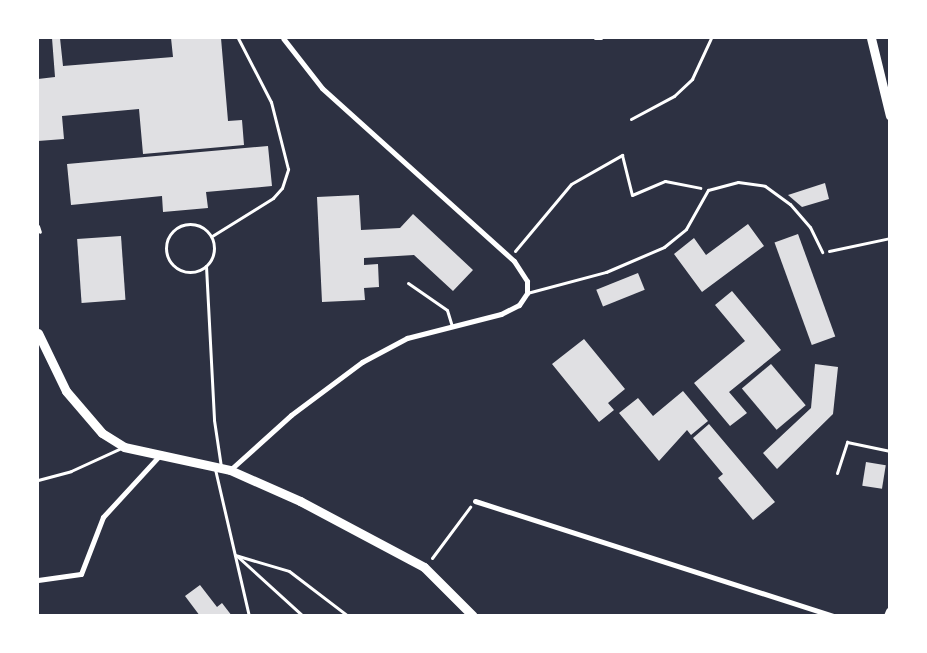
<!DOCTYPE html>
<style>
body{margin:0}
#map{position:relative;width:927px;height:653px;overflow:hidden;background:#2d3142;font-family:Raleway,sans-serif}
div>[style]{position:absolute}
[style*='--x']{left:calc(var(--x)*1px);top:calc(var(--y)*1px);width:calc(var(--w)*1px);rotate:calc(var(--a)*1deg)}
.building>*{inset:0;background:#e0e0e3;transform-origin:0 0}
.path>*{height:3px;margin:-1.5px;padding:0 1.5px;transform-origin:1.5px;border-radius:1.5px;background:#fff}
.service>*{height:3px;margin:-1.5px;padding:0 1.5px;transform-origin:1.5px;border-radius:1.5px;background:#fff}
.service>.ring{margin:-1.5px;padding:0;box-sizing:content-box;background:none;border:3px solid #fff;border-radius:50%}
.minor>*{height:5px;margin:-2.5px;padding:0 2.5px;transform-origin:2.5px;border-radius:2.5px;background:#fff}
.tertiary>*{height:9px;margin:-4.5px;padding:0 4.5px;transform-origin:4.5px;border-radius:4.5px;background:#fff}
span{translate:-50% -50%;white-space:nowrap;text-align:center;line-height:1.15;-webkit-text-stroke:5px #fff;paint-order:stroke}
.frame{position:absolute;inset:0;border:39px solid #fff;pointer-events:none}
</style>
<div id="map">
<div class="building">
<i style="clip-path:polygon(52px 38px,60px 38px,63px 66px,173px 57px,171px 38px,221px 38px,228px 121px,242px 120px,244px 145px,143px 154px,139px 109px,62px 116px,64px 139px,38px 141px,38px 79px,55px 77px)"></i>
<i style="clip-path:polygon(268px 146px,272px 186px,206px 192px,208px 208px,163px 212px,162px 196px,71px 205px,67px 164px)"></i>
<i style="clip-path:polygon(825px 183px,829px 199px,802px 207px,788px 195px)"></i>
<i style="clip-path:polygon(359px 195px,361px 230px,400px 228px,413px 214px,473px 270px,453px 291px,414px 255px,364px 258px,364px 265px,378px 264px,379px 287px,364px 288px,365px 300px,322px 302px,317px 197px)"></i>
<i style="clip-path:polygon(748px 224px,764px 246px,702px 292px,674px 254px,694px 238px,706px 255px)"></i>
<i style="left:798px;top:234px;width:109px;height:25px;rotate:70deg"></i>
<i style="left:121px;top:236px;width:64px;height:44px;rotate:86deg"></i>
<i style="left:638px;top:273px;width:18px;height:45px;rotate:68deg"></i>
<i style="clip-path:polygon(732px 291px,781px 350px,729px 392px,747px 413px,730px 426px,694px 383px,745px 341px,715px 305px)"></i>
<i style="clip-path:polygon(584px 339px,625px 389px,608px 403px,614px 410px,599px 422px,552px 364px)"></i>
<i style="left:771px;top:364px;width:54px;height:38px;rotate:50deg"></i>
<i style="clip-path:polygon(815px 364px,838px 367px,833px 414px,777px 469px,763px 453px,811px 408px)"></i>
<i style="clip-path:polygon(683px 391px,708px 421px,691px 435px,687px 430px,659px 461px,619px 413px,638px 398px,653px 416px)"></i>
<i style="clip-path:polygon(709px 424px,775px 502px,753px 520px,718px 478px,723px 474px,693px 438px)"></i>
<i style="left:866px;top:462px;width:20px;height:24px;rotate:9deg"></i>
<i style="clip-path:polygon(200px 585px,217px 607px,222px 603px,232px 616px,200px 616px,185px 596px)"></i>
</div>
<div class="path">
<i style="--x:515;--y:251;--w:87;--a:-50.1"></i>
<i style="--x:571;--y:184;--w:59;--a:-29.6"></i>
<i style="--x:622;--y:155;--w:41;--a:76"></i>
<i style="--x:632;--y:195;--w:36;--a:-23"></i>
<i style="--x:665;--y:181;--w:36;--a:11"></i>
<i style="--x:829;--y:251;--w:62;--a:-12"></i>
<i style="--x:432;--y:558;--w:64;--a:-53.3"></i>
</div>
<div class="service">
<i style="--x:595;--y:38;--w:6;--a:0"></i>
<i style="--x:631;--y:119;--w:49;--a:-28.1"></i>
<i style="--x:674;--y:96;--w:25;--a:-43"></i>
<i style="--x:692;--y:79;--w:45;--a:-65.1"></i>
<i class="ring" style="left:166px;top:224px;width:45px;height:45px"></i>
<i style="--x:38;--y:226;--w:6;--a:72"></i>
<i style="--x:212;--y:236;--w:72;--a:-31.9"></i>
<i style="--x:273;--y:198;--w:13;--a:-48"></i>
<i style="--x:282;--y:188;--w:20;--a:-72"></i>
<i style="--x:288;--y:169;--w:69;--a:-104.2"></i>
<i style="--x:271;--y:102;--w:72;--a:-117.3"></i>
<i style="--x:206;--y:266;--w:154;--a:87"></i>
<i style="--x:214;--y:420;--w:48;--a:81.5"></i>
<i style="--x:408;--y:283;--w:47;--a:34.7"></i>
<i style="--x:447;--y:310;--w:17;--a:73"></i>
<i style="--x:527;--y:293;--w:82;--a:-14.9"></i>
<i style="--x:606;--y:272;--w:63;--a:-23.3"></i>
<i style="--x:664;--y:247;--w:28;--a:-39"></i>
<i style="--x:686;--y:229;--w:45;--a:-60.6"></i>
<i style="--x:708;--y:190;--w:31;--a:-15"></i>
<i style="--x:738;--y:182;--w:27;--a:8"></i>
<i style="--x:765;--y:186;--w:31;--a:36"></i>
<i style="--x:790;--y:204;--w:30;--a:49"></i>
<i style="--x:810;--y:227;--w:28;--a:64"></i>
<i style="--x:215;--y:469;--w:151;--a:77"></i>
<i style="--x:837;--y:473;--w:33;--a:-72"></i>
<i style="--x:847;--y:442;--w:44;--a:11.8"></i>
<i style="--x:38;--y:480;--w:34;--a:-15"></i>
<i style="--x:71;--y:471;--w:55;--a:-24.7"></i>
<i style="--x:235;--y:555;--w:56;--a:16.5"></i>
<i style="--x:289;--y:571;--w:74;--a:37.3"></i>
<i style="--x:237;--y:556;--w:89;--a:42.3"></i>
</div>
<div class="minor">
<i style="--x:230;--y:470;--w:82;--a:-42"></i>
<i style="--x:291;--y:415;--w:89;--a:-36.7"></i>
<i style="--x:362;--y:362;--w:51;--a:-28.1"></i>
<i style="--x:407;--y:338;--w:97;--a:-14.3"></i>
<i style="--x:501;--y:314;--w:20;--a:-27"></i>
<i style="--x:519;--y:305;--w:14;--a:-56"></i>
<i style="--x:527;--y:293;--w:12;--a:-90"></i>
<i style="--x:527;--y:281;--w:24;--a:-123"></i>
<i style="--x:514;--y:261;--w:258;--a:-138"></i>
<i style="--x:322;--y:88;--w:63;--a:-128"></i>
<i style="--x:475;--y:501;--w:376;--a:17.8"></i>
<i style="--x:38;--y:580;--w:43;--a:-7.9"></i>
<i style="--x:81;--y:574;--w:61;--a:-68.9"></i>
<i style="--x:103;--y:517;--w:83;--a:-47.4"></i>
</div>
<div class="tertiary">
<i style="--x:871;--y:38;--w:80;--a:76.3"></i>
<i style="--x:38;--y:333;--w:64;--a:64.2"></i>
<i style="--x:66;--y:391;--w:55;--a:49.4"></i>
<i style="--x:102;--y:433;--w:26;--a:32"></i>
<i style="--x:124;--y:447;--w:108;--a:12.2"></i>
<i style="--x:230;--y:470;--w:77;--a:23.9"></i>
<i style="--x:300;--y:501;--w:140;--a:28"></i>
<i style="--x:424;--y:567;--w:69;--a:45"></i>
<i style="--x:888;--y:616;--w:5;--a:-68"></i>
</div>
<div class="frame"></div>
</div>
